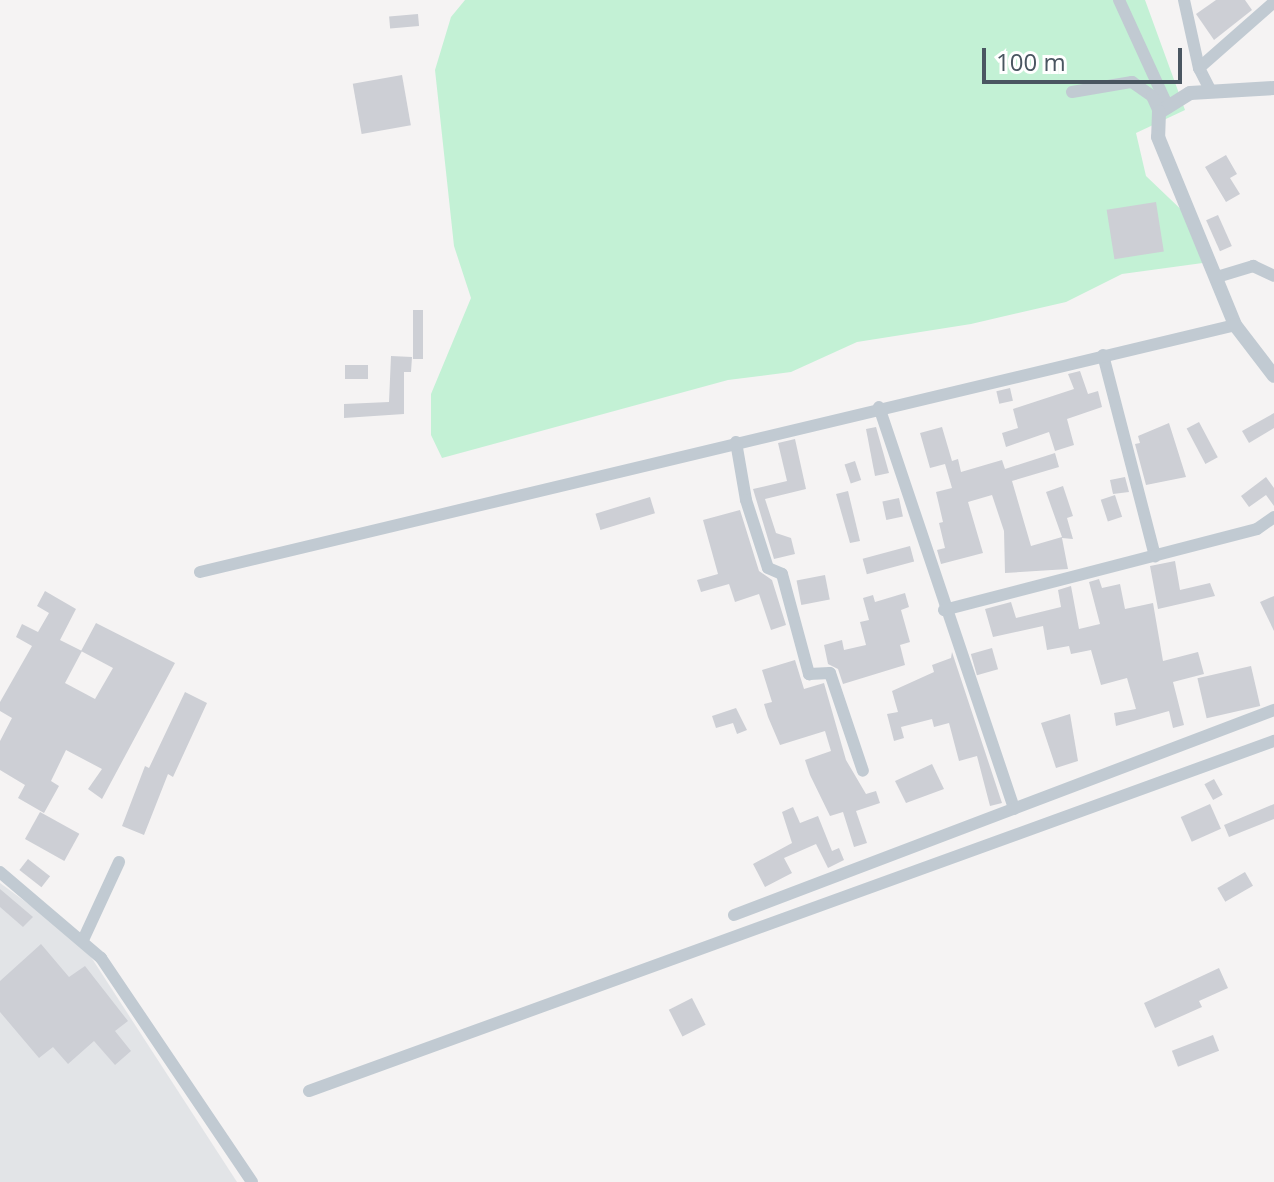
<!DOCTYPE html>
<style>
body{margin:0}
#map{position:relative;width:1274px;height:1182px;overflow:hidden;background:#f5f3f3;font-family:"Open Sans",sans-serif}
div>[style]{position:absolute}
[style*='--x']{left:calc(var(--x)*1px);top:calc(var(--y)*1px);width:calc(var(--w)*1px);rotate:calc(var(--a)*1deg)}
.airport>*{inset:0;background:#e2e4e7}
.green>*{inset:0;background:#c3f1d5}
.building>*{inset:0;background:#cdcfd5;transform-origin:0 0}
.minor>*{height:12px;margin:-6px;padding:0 6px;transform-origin:6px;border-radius:6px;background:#c1cad2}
.tertiary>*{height:14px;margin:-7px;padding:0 7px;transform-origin:7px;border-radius:7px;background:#c1cad2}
span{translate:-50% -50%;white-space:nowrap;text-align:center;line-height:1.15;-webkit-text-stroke:6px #fff;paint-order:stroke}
.scale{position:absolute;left:982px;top:48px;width:200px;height:36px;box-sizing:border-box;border:4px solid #4a5661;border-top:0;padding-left:10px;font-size:24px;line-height:28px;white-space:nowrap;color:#4a5661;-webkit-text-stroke:6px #fff;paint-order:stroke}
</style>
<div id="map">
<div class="airport">
<i style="clip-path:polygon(0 883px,72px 936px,91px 957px,237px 1182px,0 1182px)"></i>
</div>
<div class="green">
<i style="clip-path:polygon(465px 0,1145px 0,1185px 110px,1136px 133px,1146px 176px,1190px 218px,1210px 262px,1122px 274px,1066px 302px,971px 324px,857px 342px,791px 372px,728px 380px,442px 458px,431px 435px,431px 394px,471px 298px,454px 246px,435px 70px,451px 17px)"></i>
</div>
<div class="building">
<i style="clip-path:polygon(1216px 0,1245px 0,1252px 10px,1214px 40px,1196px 14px)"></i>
<i style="left:418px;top:14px;width:12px;height:29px;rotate:85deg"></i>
<i style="left:402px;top:75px;width:51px;height:50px;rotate:80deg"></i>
<i style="clip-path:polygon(1226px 155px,1237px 174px,1230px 178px,1240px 194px,1226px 202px,1205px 167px)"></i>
<i style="left:1156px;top:202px;width:50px;height:50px;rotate:81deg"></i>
<i style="left:1218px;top:215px;width:34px;height:13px;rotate:66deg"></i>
<i style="left:413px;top:310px;width:10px;height:49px"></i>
<i style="clip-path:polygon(391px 356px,412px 357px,411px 372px,404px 372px,404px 414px,344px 418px,344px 404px,389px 402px)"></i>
<i style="left:345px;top:365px;width:23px;height:14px"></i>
<i style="clip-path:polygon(1080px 371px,1088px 394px,1098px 391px,1102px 407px,1067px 419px,1074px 445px,1055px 451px,1049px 432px,1006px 447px,1002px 433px,1018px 428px,1013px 409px,1074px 389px,1068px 374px)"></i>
<i style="left:1010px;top:388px;width:13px;height:14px;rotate:77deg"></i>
<i style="clip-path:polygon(1274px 413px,1274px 428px,1249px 443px,1242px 431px)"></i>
<i style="left:1199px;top:422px;width:40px;height:14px;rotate:62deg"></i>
<i style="clip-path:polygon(1169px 423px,1186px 477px,1146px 485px,1135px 444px,1140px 443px,1138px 436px)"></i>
<i style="clip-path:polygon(876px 427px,889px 473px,875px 476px,866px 429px)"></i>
<i style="clip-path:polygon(942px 427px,952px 461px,958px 459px,961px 472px,1002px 460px,1005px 469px,1055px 453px,1059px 467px,1012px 481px,1031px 546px,1062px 537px,1046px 492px,1063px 486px,1073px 516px,1067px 518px,1073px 539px,1062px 538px,1068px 569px,1005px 573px,1004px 531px,992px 495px,968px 502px,983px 553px,941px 564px,937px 550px,945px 548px,939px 523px,943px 522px,936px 492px,952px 488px,945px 464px,930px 468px,920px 433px)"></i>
<i style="clip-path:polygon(795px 439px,806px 489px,765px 499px,776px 533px,791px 538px,795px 554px,774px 559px,753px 489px,787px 481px,778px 443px)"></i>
<i style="left:855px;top:461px;width:20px;height:11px;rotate:72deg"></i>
<i style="clip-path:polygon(1125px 477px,1129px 492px,1113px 494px,1110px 480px)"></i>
<i style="clip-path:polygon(1266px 477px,1274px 488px,1274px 506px,1266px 495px,1249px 507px,1241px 496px)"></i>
<i style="clip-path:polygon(848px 491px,860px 541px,850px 543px,836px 494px)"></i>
<i style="left:1115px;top:495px;width:23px;height:15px;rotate:72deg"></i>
<i style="left:650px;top:497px;width:17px;height:57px;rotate:73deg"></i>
<i style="left:899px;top:498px;width:19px;height:17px;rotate:78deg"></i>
<i style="clip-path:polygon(740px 510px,759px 571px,772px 580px,786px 625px,771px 630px,759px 594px,735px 602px,729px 584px,701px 592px,697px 580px,718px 574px,703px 520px)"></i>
<i style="left:910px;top:546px;width:16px;height:49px;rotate:75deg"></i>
<i style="clip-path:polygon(1175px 561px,1180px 590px,1210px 583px,1215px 596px,1158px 609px,1150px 566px)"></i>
<i style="left:825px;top:575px;width:25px;height:29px;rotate:79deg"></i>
<i style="clip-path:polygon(1099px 579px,1102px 588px,1120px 584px,1125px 609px,1153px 603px,1163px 661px,1198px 652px,1204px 674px,1173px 682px,1184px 725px,1173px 728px,1169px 711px,1116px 726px,1114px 713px,1136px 709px,1127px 678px,1101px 685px,1091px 650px,1071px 654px,1069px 646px,1047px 650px,1043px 626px,993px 637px,985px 609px,1011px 602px,1016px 618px,1061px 607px,1058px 590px,1071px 586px,1079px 629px,1100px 624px,1089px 582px)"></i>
<i style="clip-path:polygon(45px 591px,76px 609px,60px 640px,82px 651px,65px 683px,95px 699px,113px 668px,81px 651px,96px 623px,175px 663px,102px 799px,88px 789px,102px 769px,66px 750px,51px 781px,59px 786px,44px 813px,18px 798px,25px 785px,0 770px,0 741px,12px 718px,0 711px,0 702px,32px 646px,16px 637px,22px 624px,38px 632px,49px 613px,37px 606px)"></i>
<i style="clip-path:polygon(905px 593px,909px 607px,901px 610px,910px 642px,900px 645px,905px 665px,843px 684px,838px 669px,828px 664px,824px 645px,842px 640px,844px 650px,866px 645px,860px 622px,869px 620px,863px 598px,873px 595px,875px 602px)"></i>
<i style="clip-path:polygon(1274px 596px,1274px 631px,1260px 602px)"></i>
<i style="left:992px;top:648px;width:22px;height:22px;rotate:74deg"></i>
<i style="clip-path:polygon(952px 652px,1002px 803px,990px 806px,977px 756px,959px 761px,949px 723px,934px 727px,932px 719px,901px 727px,904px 738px,894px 741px,887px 714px,898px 712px,892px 691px,934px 672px,932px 665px,951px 658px)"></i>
<i style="clip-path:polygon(795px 660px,804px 689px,824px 683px,846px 760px,866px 794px,876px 791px,880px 803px,856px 811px,867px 843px,854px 847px,843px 812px,830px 816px,810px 775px,805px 760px,831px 751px,825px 731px,780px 745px,768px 717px,764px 704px,772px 702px,762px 670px)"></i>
<i style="left:1251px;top:666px;width:41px;height:55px;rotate:77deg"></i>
<i style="clip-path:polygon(185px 692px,207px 703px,173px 777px,168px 774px,144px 835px,122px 826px,145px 766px,149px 768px)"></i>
<i style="clip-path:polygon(736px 708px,747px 730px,737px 734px,733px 723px,716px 728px,712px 716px)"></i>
<i style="clip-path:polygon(1070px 714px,1078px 761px,1056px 768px,1041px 723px)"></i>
<i style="clip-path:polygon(932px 764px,944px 789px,906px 803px,895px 781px)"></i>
<i style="left:1214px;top:779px;width:18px;height:11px;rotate:61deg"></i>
<i style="left:1210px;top:804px;width:27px;height:32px;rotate:66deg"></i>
<i style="clip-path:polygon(1274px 804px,1274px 819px,1229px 837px,1224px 825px)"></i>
<i style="clip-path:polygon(793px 807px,800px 823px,818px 816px,832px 851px,839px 848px,844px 860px,828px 868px,816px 844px,784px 858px,792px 873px,765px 887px,753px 864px,792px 843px,782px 812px)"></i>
<i style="left:40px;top:812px;width:45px;height:31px;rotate:29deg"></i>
<i style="left:28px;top:859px;width:28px;height:14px;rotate:38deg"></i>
<i style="left:1245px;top:872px;width:16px;height:32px;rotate:60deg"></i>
<i style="clip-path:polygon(0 889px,33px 917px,23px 927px,0 907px)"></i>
<i style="clip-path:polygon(41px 944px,69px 977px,85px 966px,128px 1021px,115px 1031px,131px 1051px,115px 1065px,94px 1041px,68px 1064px,53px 1047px,39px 1058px,0 1012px,0 981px)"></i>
<i style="clip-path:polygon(1219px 968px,1228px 988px,1199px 1001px,1202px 1007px,1155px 1028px,1144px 1003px)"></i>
<i style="left:692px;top:998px;width:30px;height:26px;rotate:63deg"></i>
<i style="left:1213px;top:1035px;width:17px;height:44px;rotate:69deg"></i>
</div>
<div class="minor">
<i style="--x:1119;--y:0;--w:118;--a:65.4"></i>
<i style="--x:1184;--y:0;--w:70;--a:77.6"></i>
<i style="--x:1199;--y:68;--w:27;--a:63"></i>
<i style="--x:1199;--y:68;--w:100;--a:-41.3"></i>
<i style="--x:1072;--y:92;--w:61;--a:-9.5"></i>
<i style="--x:1132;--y:82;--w:24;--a:35"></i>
<i style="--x:1152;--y:96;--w:17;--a:66"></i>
<i style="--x:1217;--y:277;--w:38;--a:-17"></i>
<i style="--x:1253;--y:266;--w:23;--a:25"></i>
<i style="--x:1103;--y:355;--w:208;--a:75.5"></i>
<i style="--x:879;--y:407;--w:424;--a:71.4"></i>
<i style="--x:736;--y:442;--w:59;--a:80.2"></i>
<i style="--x:746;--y:500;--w:71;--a:72.1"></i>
<i style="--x:768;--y:568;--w:15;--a:23"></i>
<i style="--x:782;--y:574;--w:104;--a:74.9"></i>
<i style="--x:809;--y:674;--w:21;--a:-3"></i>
<i style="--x:830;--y:673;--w:103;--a:71.4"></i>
<i style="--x:200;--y:572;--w:1064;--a:-13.42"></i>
<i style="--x:944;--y:610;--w:323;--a:-14.5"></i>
<i style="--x:1257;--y:529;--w:21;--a:-35"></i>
<i style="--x:0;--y:872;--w:133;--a:40.4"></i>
<i style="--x:101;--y:958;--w:270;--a:56"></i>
<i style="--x:734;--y:915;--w:578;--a:-20.79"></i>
<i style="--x:83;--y:940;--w:86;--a:-65.2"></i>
<i style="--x:309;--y:1091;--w:1027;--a:-19.94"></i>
</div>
<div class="tertiary">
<i style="--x:1274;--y:88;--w:84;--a:176.6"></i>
<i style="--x:1190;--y:93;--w:36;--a:148"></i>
<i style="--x:1159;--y:112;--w:25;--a:92"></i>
<i style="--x:1158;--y:137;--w:203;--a:67.7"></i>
<i style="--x:1235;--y:325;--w:64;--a:52.6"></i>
</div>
<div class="scale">100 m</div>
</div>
